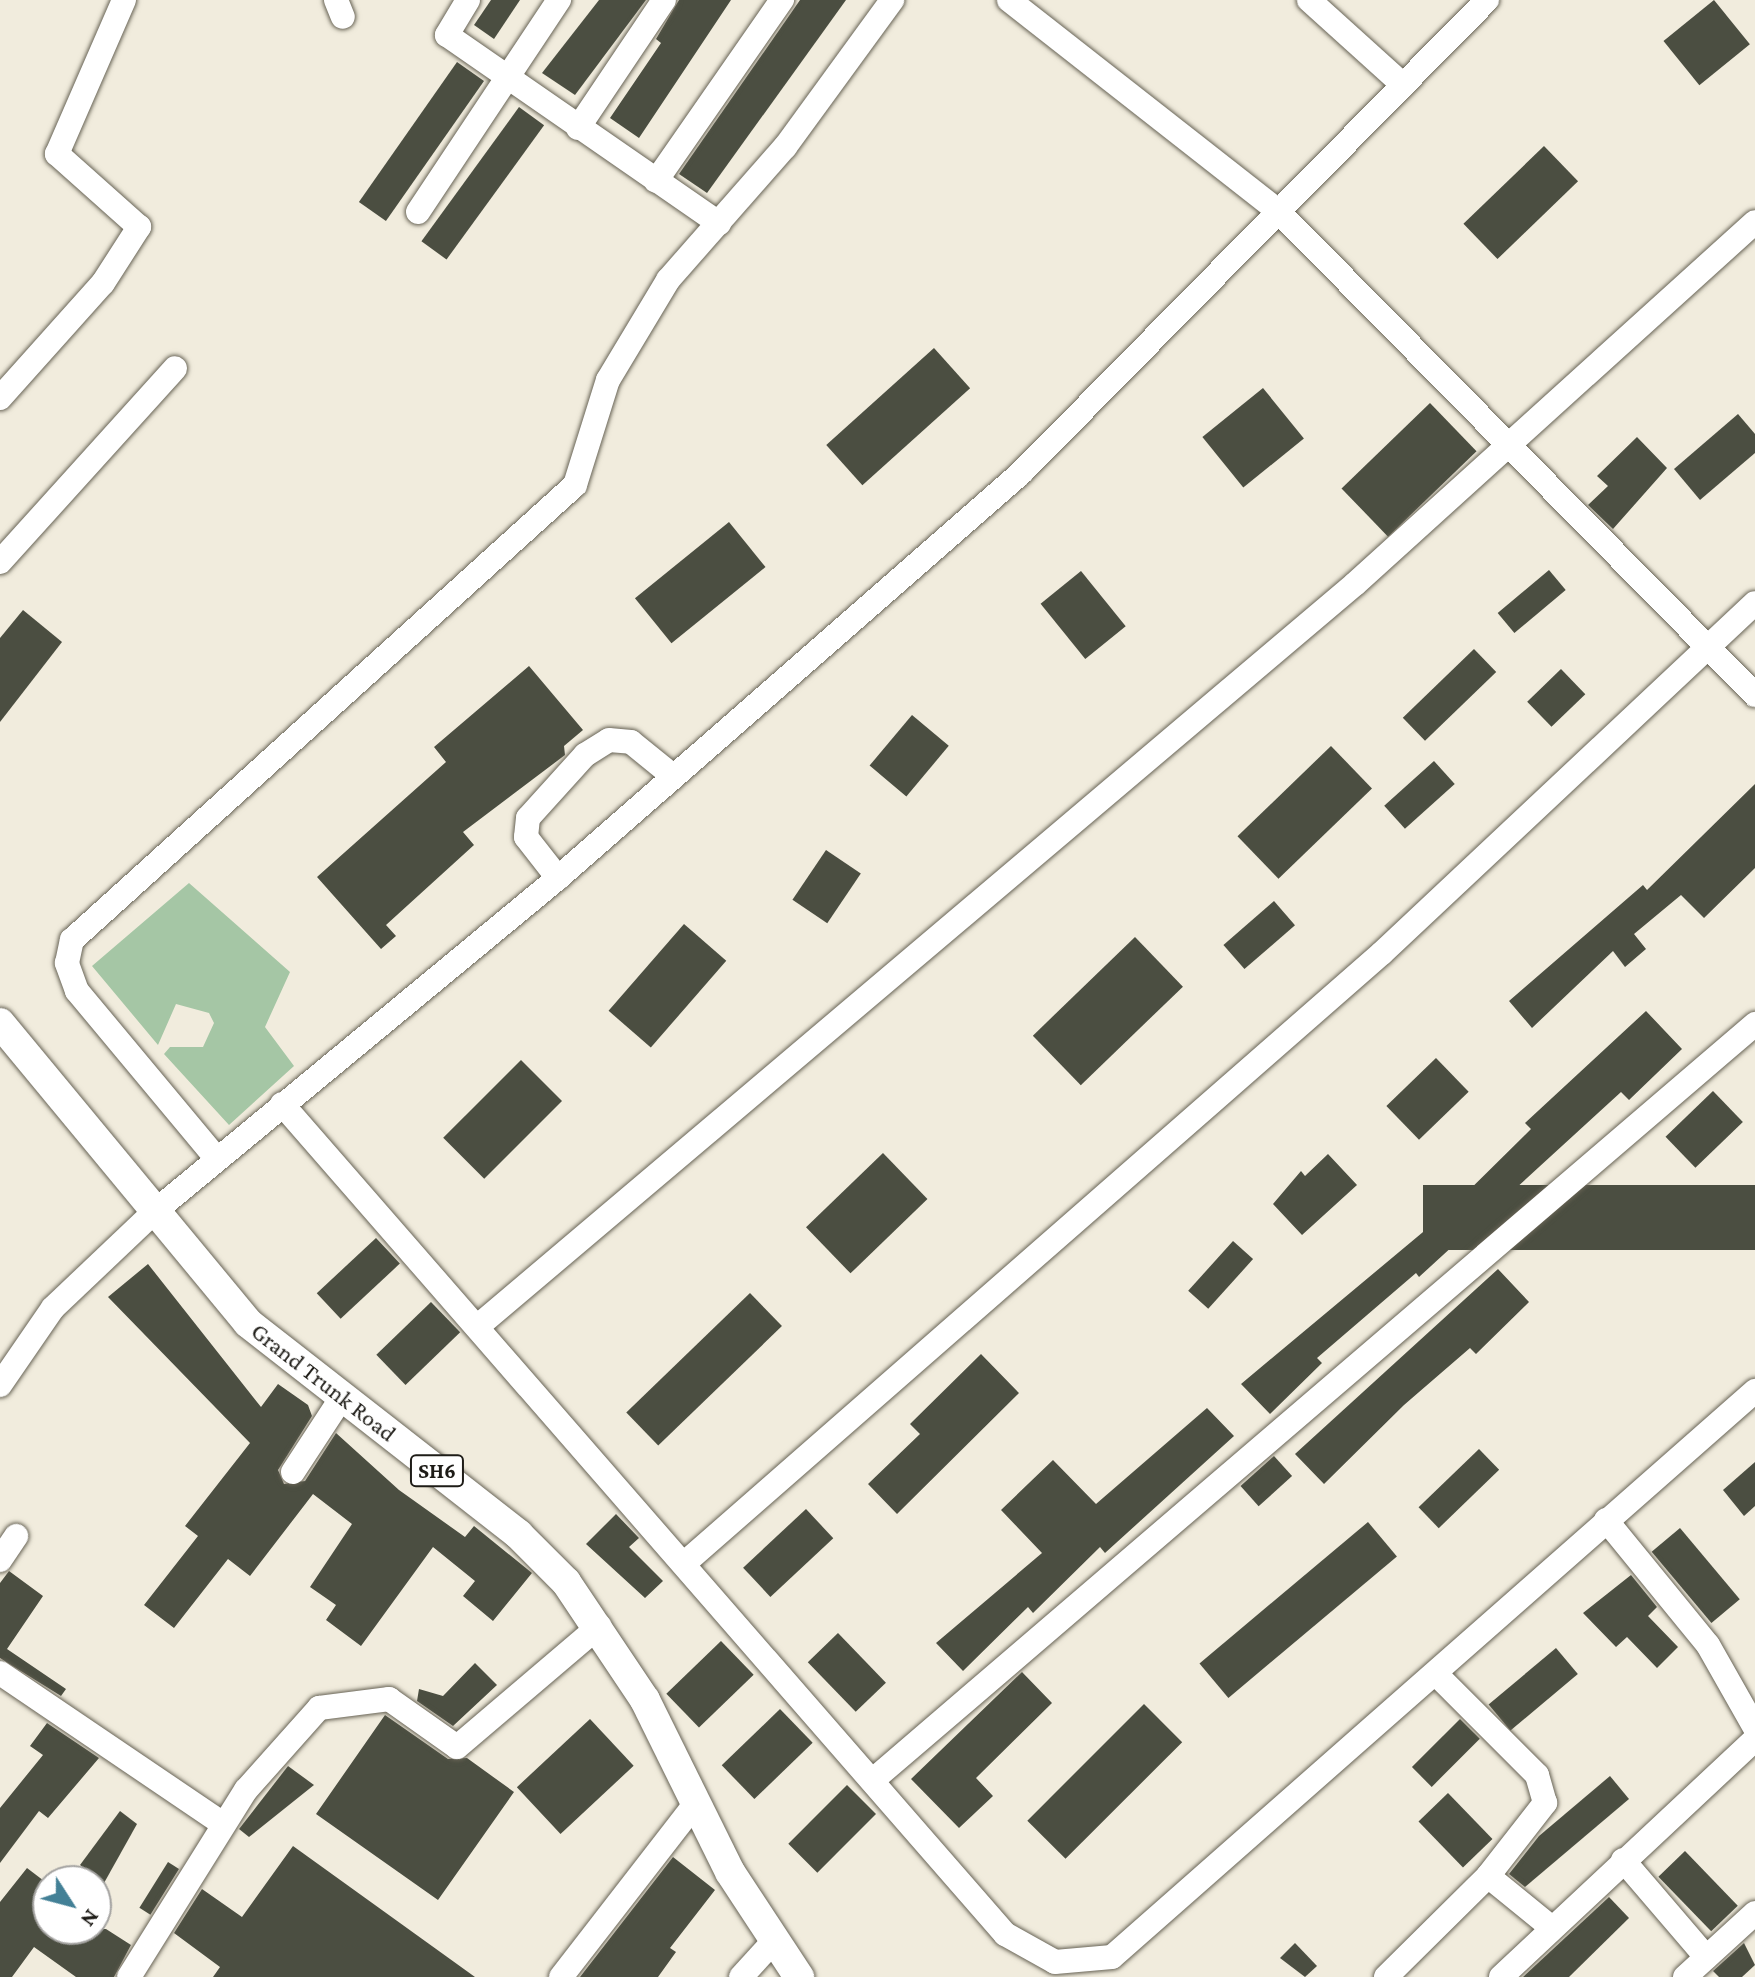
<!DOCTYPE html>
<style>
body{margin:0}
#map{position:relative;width:1755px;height:1977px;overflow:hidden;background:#f1ecdd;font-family:"Crimson Pro",serif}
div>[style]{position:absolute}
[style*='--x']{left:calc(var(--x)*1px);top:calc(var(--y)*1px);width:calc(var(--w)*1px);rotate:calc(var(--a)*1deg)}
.water>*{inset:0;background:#a5c6a5}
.building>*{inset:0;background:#4b4e41;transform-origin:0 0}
.roads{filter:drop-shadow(0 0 2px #676355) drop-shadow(0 0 2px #676355)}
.minor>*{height:24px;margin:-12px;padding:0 12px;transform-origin:12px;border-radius:12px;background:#fff}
.major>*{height:30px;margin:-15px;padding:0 15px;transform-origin:15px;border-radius:15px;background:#fff}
span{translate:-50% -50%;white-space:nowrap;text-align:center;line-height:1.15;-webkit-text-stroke:8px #fff;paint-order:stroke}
.shield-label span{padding:2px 6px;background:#fff;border:2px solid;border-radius:6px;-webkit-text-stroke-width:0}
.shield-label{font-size:22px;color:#1e1c17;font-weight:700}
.street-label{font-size:24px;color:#1e1c17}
.north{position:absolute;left:32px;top:1865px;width:80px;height:80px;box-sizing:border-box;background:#fff;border:2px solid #a5a4a2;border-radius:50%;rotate:126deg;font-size:22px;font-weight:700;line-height:32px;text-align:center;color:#1e1c17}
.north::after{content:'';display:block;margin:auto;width:28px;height:36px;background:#438096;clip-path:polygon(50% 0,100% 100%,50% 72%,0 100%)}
</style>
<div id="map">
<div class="water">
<i style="clip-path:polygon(189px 883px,290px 972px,265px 1027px,294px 1066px,229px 1125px,164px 1054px,170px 1047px,203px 1047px,214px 1023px,209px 1013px,176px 1004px,158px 1045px,92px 966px)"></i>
</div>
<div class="building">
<i style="clip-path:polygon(491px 0,520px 0,494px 39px,474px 25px)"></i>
<i style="clip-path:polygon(599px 0,646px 0,575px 95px,542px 73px)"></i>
<i style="clip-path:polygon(679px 0,731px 0,639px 138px,610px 118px,661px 43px,656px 39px)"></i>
<i style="clip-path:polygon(800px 0,846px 0,707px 193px,679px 174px)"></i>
<i style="left:1714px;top:0;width:57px;height:65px;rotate:51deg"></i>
<i style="left:457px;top:62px;width:33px;height:171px;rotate:35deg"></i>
<i style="left:519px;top:107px;width:31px;height:166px;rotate:36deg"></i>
<i style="left:1544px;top:146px;width:49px;height:112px;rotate:46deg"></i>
<i style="left:934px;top:348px;width:54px;height:145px;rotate:48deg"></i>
<i style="left:1263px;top:388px;width:65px;height:78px;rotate:51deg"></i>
<i style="left:1430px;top:403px;width:67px;height:123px;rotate:46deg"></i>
<i style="clip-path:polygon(1738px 414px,1755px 434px,1755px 453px,1700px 500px,1674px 469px)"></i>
<i style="clip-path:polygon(1637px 437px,1667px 468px,1613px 529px,1588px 505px,1608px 486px,1597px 476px)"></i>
<i style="left:729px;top:522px;width:58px;height:121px;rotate:51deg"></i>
<i style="left:1549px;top:570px;width:26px;height:67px;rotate:50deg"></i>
<i style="left:1081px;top:571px;width:71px;height:52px;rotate:51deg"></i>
<i style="clip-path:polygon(23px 610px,62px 642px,0 722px,0 638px)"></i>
<i style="left:1474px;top:649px;width:32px;height:99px;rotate:46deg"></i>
<i style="clip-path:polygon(529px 666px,583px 730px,564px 746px,565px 755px,463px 832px,474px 845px,386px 925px,396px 936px,381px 949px,317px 877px,446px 762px,434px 747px)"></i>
<i style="left:1561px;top:669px;width:35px;height:47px;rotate:46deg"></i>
<i style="left:912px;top:715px;width:48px;height:66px;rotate:40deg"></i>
<i style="left:1331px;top:746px;width:59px;height:130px;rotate:46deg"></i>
<i style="left:1434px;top:761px;width:31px;height:67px;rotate:48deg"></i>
<i style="clip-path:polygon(1755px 784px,1755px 868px,1704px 918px,1681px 895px,1634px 934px,1646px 949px,1625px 967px,1613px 951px,1532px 1028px,1509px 1001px,1643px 885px,1647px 890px)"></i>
<i style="left:826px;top:850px;width:42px;height:60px;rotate:34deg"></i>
<i style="left:1274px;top:901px;width:32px;height:67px;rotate:49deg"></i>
<i style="left:684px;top:924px;width:56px;height:115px;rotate:41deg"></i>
<i style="left:1135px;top:937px;width:69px;height:142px;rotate:46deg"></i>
<i style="clip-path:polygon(1646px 1011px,1682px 1049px,1629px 1100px,1621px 1092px,1419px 1277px,1416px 1273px,1317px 1358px,1322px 1363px,1270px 1414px,1241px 1384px,1447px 1212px,1531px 1129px,1525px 1123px)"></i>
<i style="left:1436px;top:1058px;width:47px;height:69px;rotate:46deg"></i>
<i style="left:521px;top:1060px;width:58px;height:110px;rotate:45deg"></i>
<i style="left:1713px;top:1091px;width:43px;height:66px;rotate:46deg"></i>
<i style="left:883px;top:1153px;width:64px;height:107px;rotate:46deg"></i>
<i style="clip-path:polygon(1328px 1154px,1357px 1185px,1302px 1235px,1273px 1204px,1301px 1171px,1305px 1176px)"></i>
<i style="left:1755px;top:1185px;width:65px;height:332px;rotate:90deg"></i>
<i style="left:376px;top:1238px;width:35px;height:81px;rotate:47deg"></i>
<i style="left:1233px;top:1241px;width:27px;height:67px;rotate:42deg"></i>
<i style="clip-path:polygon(148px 1264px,261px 1407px,278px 1384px,308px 1405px,312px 1416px,278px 1470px,284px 1484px,305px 1481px,336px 1433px,399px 1490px,465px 1537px,474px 1526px,532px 1573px,493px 1621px,463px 1596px,475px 1581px,433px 1547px,361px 1646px,326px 1620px,336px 1605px,310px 1587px,352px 1524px,313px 1494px,250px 1576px,228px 1559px,174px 1628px,144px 1605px,198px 1536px,185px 1526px,250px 1443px,108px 1297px)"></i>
<i style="clip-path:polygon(1498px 1269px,1529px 1302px,1476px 1354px,1470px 1348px,1404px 1405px,1324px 1484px,1295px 1454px)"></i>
<i style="left:750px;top:1293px;width:46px;height:172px;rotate:46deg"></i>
<i style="left:431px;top:1302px;width:42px;height:76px;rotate:46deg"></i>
<i style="clip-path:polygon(981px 1354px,1019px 1393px,897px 1514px,868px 1484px,920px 1434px,910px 1424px)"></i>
<i style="clip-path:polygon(1207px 1408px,1234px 1436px,1105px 1553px,1100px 1547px,1033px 1613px,1028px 1607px,963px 1671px,936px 1643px,1042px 1553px,1001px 1510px,1053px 1460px,1096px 1504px)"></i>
<i style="left:1479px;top:1449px;width:29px;height:84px;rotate:46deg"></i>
<i style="left:1274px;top:1456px;width:27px;height:45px;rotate:48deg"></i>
<i style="clip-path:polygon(1755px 1462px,1755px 1506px,1744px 1516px,1723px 1490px)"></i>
<i style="left:806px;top:1509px;width:40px;height:86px;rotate:47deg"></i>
<i style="clip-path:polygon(616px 1514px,639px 1538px,629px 1547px,663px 1581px,645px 1598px,586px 1544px)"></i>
<i style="left:1368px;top:1522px;width:45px;height:220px;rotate:50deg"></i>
<i style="left:1680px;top:1528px;width:93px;height:37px;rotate:50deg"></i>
<i style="clip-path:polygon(9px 1571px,43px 1596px,7px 1649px,66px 1689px,61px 1696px,0 1658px,0 1583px)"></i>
<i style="clip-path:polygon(1631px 1575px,1657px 1607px,1648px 1616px,1678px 1647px,1657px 1668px,1627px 1637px,1616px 1647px,1583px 1613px)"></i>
<i style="left:838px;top:1633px;width:69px;height:42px;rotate:46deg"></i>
<i style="left:721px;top:1641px;width:47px;height:76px;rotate:46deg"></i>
<i style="left:1556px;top:1648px;width:34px;height:88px;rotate:50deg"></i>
<i style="clip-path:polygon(475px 1663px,497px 1685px,453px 1726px,417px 1701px,419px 1689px,443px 1696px)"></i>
<i style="clip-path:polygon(1022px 1672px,1052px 1703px,976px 1778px,993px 1796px,959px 1828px,911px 1779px)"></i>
<i style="left:1144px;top:1704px;width:54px;height:165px;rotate:45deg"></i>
<i style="left:780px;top:1709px;width:47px;height:81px;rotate:46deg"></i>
<i style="clip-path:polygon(385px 1715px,448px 1759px,467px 1758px,514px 1792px,438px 1900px,316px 1814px)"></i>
<i style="left:590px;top:1719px;width:64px;height:100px;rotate:47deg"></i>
<i style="left:1460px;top:1719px;width:28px;height:68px;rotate:45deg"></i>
<i style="clip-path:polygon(47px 1723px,99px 1758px,48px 1818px,39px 1811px,0 1863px,0 1808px,43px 1755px,30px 1746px)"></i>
<i style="clip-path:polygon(288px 1766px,314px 1785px,249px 1837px,239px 1829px)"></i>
<i style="clip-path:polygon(1610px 1776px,1629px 1799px,1525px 1887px,1509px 1874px,1539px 1836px)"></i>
<i style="left:847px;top:1785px;width:41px;height:83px;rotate:45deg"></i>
<i style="left:1448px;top:1793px;width:64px;height:41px;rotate:46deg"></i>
<i style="clip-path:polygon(120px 1811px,137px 1824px,104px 1883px,80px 1865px)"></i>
<i style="clip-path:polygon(293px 1846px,475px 1977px,213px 1977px,220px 1967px,174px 1933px,202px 1889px,242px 1917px)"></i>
<i style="left:1685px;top:1851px;width:76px;height:37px;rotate:46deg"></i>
<i style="clip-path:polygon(673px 1857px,715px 1890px,670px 1948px,676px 1952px,658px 1977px,580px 1977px)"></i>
<i style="left:168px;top:1862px;width:13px;height:54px;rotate:32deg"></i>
<i style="clip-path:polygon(27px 1868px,48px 1884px,48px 1929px,106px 1929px,131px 1945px,114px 1977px,76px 1977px,34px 1947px,12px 1977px,0 1977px,0 1902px)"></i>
<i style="clip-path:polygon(1609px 1897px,1629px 1918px,1569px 1977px,1523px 1977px)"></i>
<i style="clip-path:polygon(1295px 1943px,1317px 1966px,1305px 1977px,1280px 1958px)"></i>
<i style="clip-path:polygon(1744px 1943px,1755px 1965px,1742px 1977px,1719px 1977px,1713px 1971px)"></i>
</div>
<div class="roads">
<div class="minor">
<i style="--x:336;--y:0;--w:18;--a:68"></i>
<i style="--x:468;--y:0;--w:41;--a:121"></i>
<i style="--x:447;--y:35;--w:331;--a:34.7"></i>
<i style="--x:1009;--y:0;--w:343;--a:38.1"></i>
<i style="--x:1279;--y:212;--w:678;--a:45.42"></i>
<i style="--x:1309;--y:0;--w:127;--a:42.1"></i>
<i style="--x:578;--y:128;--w:154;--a:-56.1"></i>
<i style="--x:656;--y:181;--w:221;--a:-55.2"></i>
<i style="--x:418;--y:212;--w:255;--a:-56.4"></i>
<i style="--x:0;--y:398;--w:154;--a:-48.2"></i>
<i style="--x:103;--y:283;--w:67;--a:-57.3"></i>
<i style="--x:139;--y:227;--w:110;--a:-138.3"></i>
<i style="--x:57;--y:154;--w:168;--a:-66.5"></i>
<i style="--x:0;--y:562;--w:261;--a:-47.9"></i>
<i style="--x:558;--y:878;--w:52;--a:-128"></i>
<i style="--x:526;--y:837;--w:19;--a:-84"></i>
<i style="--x:528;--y:818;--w:85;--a:-47.9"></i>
<i style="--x:585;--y:755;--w:28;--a:-32"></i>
<i style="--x:609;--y:740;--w:22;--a:5"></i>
<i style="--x:631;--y:742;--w:55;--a:39.1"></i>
<i style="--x:282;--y:1104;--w:1101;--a:48.94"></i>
<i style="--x:1005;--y:1934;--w:57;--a:29.2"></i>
<i style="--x:1055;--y:1962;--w:57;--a:-5"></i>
<i style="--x:1112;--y:1957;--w:857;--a:-41.36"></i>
<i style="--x:217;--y:1159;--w:219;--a:-129.8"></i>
<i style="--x:77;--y:991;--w:30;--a:-110"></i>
<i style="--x:67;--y:963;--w:24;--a:-78"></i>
<i style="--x:72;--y:940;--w:678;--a:-42.13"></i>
<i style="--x:575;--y:485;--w:110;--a:-72.6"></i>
<i style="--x:608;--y:380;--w:117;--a:-59"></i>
<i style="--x:668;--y:280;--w:177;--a:-48.7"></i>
<i style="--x:785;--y:147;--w:182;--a:-53.9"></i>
<i style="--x:477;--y:1327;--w:1150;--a:-40.24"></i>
<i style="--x:1355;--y:584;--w:539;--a:-42.15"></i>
<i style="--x:0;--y:1385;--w:93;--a:-55.5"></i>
<i style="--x:53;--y:1308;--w:139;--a:-43.5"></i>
<i style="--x:154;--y:1212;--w:524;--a:-39.58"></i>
<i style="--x:558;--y:878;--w:615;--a:-41.18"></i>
<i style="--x:1021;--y:473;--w:664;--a:-45.43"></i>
<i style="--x:293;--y:1472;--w:90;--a:-56.8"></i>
<i style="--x:1606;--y:1520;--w:161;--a:50.8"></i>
<i style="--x:1708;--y:1645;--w:95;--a:60.5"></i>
<i style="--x:0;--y:1560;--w:29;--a:-56"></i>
<i style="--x:687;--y:1561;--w:923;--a:-41.18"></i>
<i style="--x:1382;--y:953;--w:511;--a:-43.18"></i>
<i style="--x:0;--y:1673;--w:269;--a:34.1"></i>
<i style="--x:873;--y:1780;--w:1162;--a:-40.6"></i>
<i style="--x:1623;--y:1860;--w:128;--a:49.4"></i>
<i style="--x:1488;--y:1876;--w:82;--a:39.1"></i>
<i style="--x:129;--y:1977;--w:221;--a:-58"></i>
<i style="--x:246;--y:1790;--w:110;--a:-48.3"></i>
<i style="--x:319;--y:1708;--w:71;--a:-7.3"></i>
<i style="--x:389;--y:1699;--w:83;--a:35.2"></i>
<i style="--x:457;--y:1747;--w:187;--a:-40.4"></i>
<i style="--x:561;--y:1977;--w:219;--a:-52.2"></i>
<i style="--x:741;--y:1977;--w:46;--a:-47.6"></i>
<i style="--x:1386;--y:1977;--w:144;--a:-44.7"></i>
<i style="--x:1488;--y:1876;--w:93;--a:-52"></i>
<i style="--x:1545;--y:1803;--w:29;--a:-106"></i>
<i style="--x:1537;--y:1775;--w:143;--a:-135"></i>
<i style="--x:1501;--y:1977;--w:348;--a:-43.1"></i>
<i style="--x:1685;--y:1977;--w:95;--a:-42.4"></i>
</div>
<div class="major">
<i style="--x:0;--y:1023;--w:389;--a:50.4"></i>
<i style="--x:248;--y:1323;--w:343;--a:38"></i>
<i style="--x:518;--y:1534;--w:68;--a:45"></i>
<i style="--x:566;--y:1582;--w:142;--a:56.2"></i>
<i style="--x:645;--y:1700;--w:192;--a:63.7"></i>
<i style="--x:730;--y:1872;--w:126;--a:56.7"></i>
</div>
</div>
<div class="shield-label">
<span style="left:437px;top:1471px">SH6</span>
</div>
<div class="street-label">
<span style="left:324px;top:1382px;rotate:38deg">Grand Trunk Road</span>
</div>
<div class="north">N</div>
</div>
